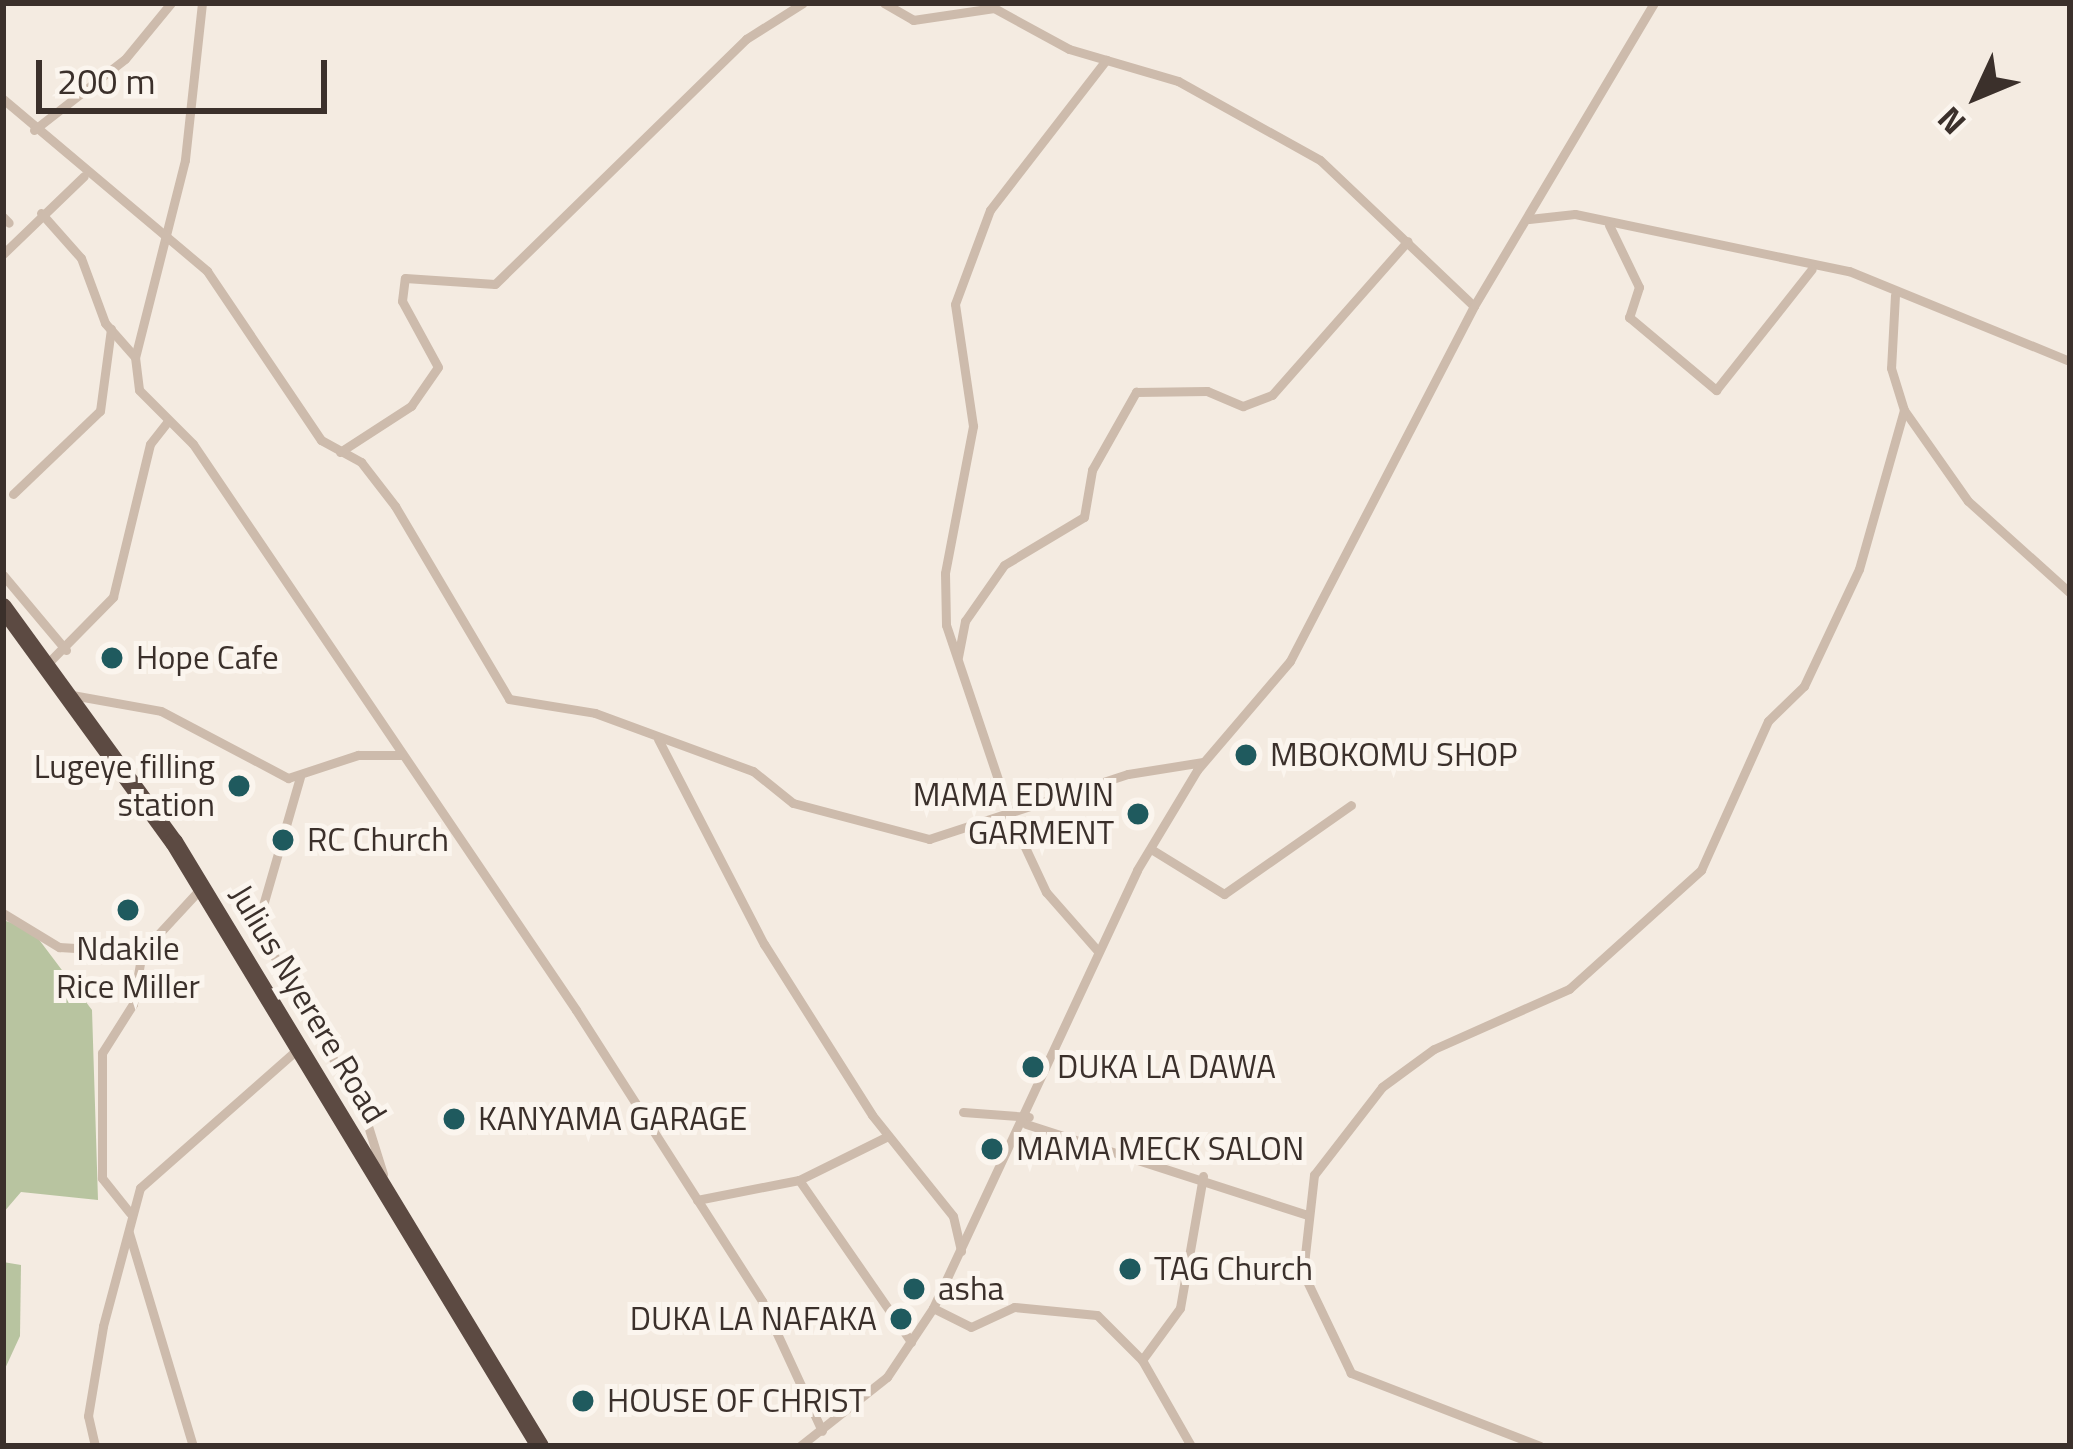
<!DOCTYPE html>
<style>
body{margin:0}
#map{position:relative;width:2073px;height:1449px;overflow:hidden;background:#f4ebe1;font-family:"Titillium Web",sans-serif}
div>[style]{position:absolute}
[style*='--x']{left:calc(var(--x)*1px);top:calc(var(--y)*1px);width:calc(var(--w)*1px);rotate:calc(var(--a)*1deg)}
.green>*{inset:0;background:#b8c4a0}
.street>*{height:9px;margin:-4.5px;padding:0 4.5px;transform-origin:4.5px;border-radius:4.5px;background:#cdbbac}
.highway>*{height:18px;margin:-9px;padding:0 9px;transform-origin:9px;border-radius:9px;background:#5c4a42}
.dots>*{width:33px;height:33px;translate:-50% -50%;box-sizing:border-box;border:6px solid #fbf5ee;border-radius:50%}
span{translate:-50% -50%;white-space:nowrap;text-align:center;line-height:1.15;-webkit-text-stroke:10px #fbf5ee;paint-order:stroke}
.poi-label{font-size:33px;color:#3b302b}
.left{translate:0 -50%;text-align:left}
.right{translate:-100% -50%;text-align:right}
.street-label{font-size:33px;color:#3b302b}
.frame{position:absolute;inset:0;border:6px solid #3b302b;pointer-events:none}
.north{position:absolute;left:1917px;top:36px;width:120px;height:120px;-webkit-text-stroke:9px #fbf5ee;paint-order:stroke;rotate:226deg;font-size:33px;font-weight:700;line-height:48px;text-align:center;color:#3b302b}
.north::after{content:'';display:block;margin:auto;width:42px;height:54px;background:#3b302b;clip-path:polygon(50% 0,100% 100%,50% 72%,0 100%)}
.scale{position:absolute;left:36px;top:60px;width:291px;height:54px;box-sizing:border-box;border:6px solid #3b302b;border-top:0;padding-left:15px;font-size:36px;line-height:42px;white-space:nowrap;color:#3b302b;-webkit-text-stroke:9px #fbf5ee;paint-order:stroke}
</style>
<div id="map">
<div class="green">
<i style="clip-path:polygon(6px 921px,31px 929px,92px 1010px,98px 1200px,21px 1192px,3px 1213px)"></i>
<i style="clip-path:polygon(3px 1262px,21px 1265px,20px 1336px,3px 1373px)"></i>
</div>
<div class="street">
<i style="--x:202;--y:3;--w:158;--a:96.2"></i>
<i style="--x:185;--y:160;--w:203;--a:104.2"></i>
<i style="--x:135;--y:357;--w:33;--a:83"></i>
<i style="--x:139;--y:390;--w:76;--a:45"></i>
<i style="--x:193;--y:444;--w:683;--a:55.91"></i>
<i style="--x:576;--y:1010;--w:345;--a:57.4"></i>
<i style="--x:762;--y:1301;--w:143;--a:65.2"></i>
<i style="--x:884;--y:3;--w:34;--a:30"></i>
<i style="--x:913;--y:20;--w:82;--a:-8.4"></i>
<i style="--x:994;--y:8;--w:85;--a:28.7"></i>
<i style="--x:1069;--y:49;--w:114;--a:16.4"></i>
<i style="--x:1178;--y:81;--w:162;--a:29.1"></i>
<i style="--x:1320;--y:160;--w:212;--a:43.5"></i>
<i style="--x:3;--y:99;--w:267;--a:40.1"></i>
<i style="--x:207;--y:271;--w:204;--a:56"></i>
<i style="--x:321;--y:440;--w:46;--a:28.8"></i>
<i style="--x:361;--y:462;--w:56;--a:52.3"></i>
<i style="--x:395;--y:506;--w:224;--a:59.4"></i>
<i style="--x:509;--y:699;--w:87;--a:9.2"></i>
<i style="--x:595;--y:713;--w:168;--a:20.2"></i>
<i style="--x:753;--y:771;--w:51;--a:38.7"></i>
<i style="--x:793;--y:803;--w:141;--a:14.8"></i>
<i style="--x:929;--y:839;--w:209;--a:-18.1"></i>
<i style="--x:1128;--y:774;--w:76;--a:-9.1"></i>
<i style="--x:34;--y:130;--w:115;--a:-38"></i>
<i style="--x:125;--y:59;--w:72;--a:-50.6"></i>
<i style="--x:41;--y:213;--w:60;--a:48.4"></i>
<i style="--x:81;--y:258;--w:69;--a:69.7"></i>
<i style="--x:105;--y:323;--w:45;--a:48.6"></i>
<i style="--x:3;--y:217;--w:8;--a:45"></i>
<i style="--x:1529;--y:219;--w:46;--a:-6.2"></i>
<i style="--x:1575;--y:214;--w:280;--a:11.8"></i>
<i style="--x:1849;--y:271;--w:239;--a:22.2"></i>
<i style="--x:1609;--y:225;--w:69;--a:64.2"></i>
<i style="--x:1639;--y:287;--w:32;--a:108"></i>
<i style="--x:1629;--y:317;--w:114;--a:40"></i>
<i style="--x:1716;--y:390;--w:154;--a:-51.6"></i>
<i style="--x:3;--y:254;--w:112;--a:-43.9"></i>
<i style="--x:1895;--y:295;--w:73;--a:93.1"></i>
<i style="--x:1891;--y:368;--w:44;--a:72.8"></i>
<i style="--x:1904;--y:410;--w:111;--a:54.9"></i>
<i style="--x:1968;--y:501;--w:137;--a:42"></i>
<i style="--x:340;--y:452;--w:85;--a:-32.9"></i>
<i style="--x:411;--y:406;--w:47;--a:-55.3"></i>
<i style="--x:438;--y:367;--w:75;--a:-118.6"></i>
<i style="--x:402;--y:301;--w:23;--a:-83"></i>
<i style="--x:405;--y:278;--w:90;--a:3.8"></i>
<i style="--x:495;--y:284;--w:351;--a:-44.3"></i>
<i style="--x:746;--y:39;--w:67;--a:-32.3"></i>
<i style="--x:13;--y:494;--w:120;--a:-43.7"></i>
<i style="--x:100;--y:411;--w:83;--a:-82.4"></i>
<i style="--x:3;--y:575;--w:98;--a:50"></i>
<i style="--x:958;--y:657;--w:37;--a:-79"></i>
<i style="--x:965;--y:621;--w:68;--a:-55.1"></i>
<i style="--x:1004;--y:565;--w:93;--a:-31"></i>
<i style="--x:1084;--y:517;--w:48;--a:-80.3"></i>
<i style="--x:1092;--y:470;--w:90;--a:-60.6"></i>
<i style="--x:1136;--y:392;--w:71;--a:-0.8"></i>
<i style="--x:1207;--y:391;--w:39;--a:23"></i>
<i style="--x:1243;--y:406;--w:31;--a:-21"></i>
<i style="--x:1272;--y:395;--w:205;--a:-48.6"></i>
<i style="--x:48;--y:663;--w:93;--a:-45.4"></i>
<i style="--x:113;--y:597;--w:157;--a:-76.4"></i>
<i style="--x:150;--y:444;--w:29;--a:-52"></i>
<i style="--x:72;--y:695;--w:90;--a:10.2"></i>
<i style="--x:161;--y:711;--w:144;--a:27.8"></i>
<i style="--x:288;--y:778;--w:74;--a:-18.2"></i>
<i style="--x:358;--y:755;--w:44;--a:0"></i>
<i style="--x:658;--y:739;--w:231;--a:62.7"></i>
<i style="--x:764;--y:944;--w:202;--a:57.7"></i>
<i style="--x:872;--y:1115;--w:129;--a:51.3"></i>
<i style="--x:953;--y:1216;--w:36;--a:77"></i>
<i style="--x:300;--y:777;--w:155;--a:106.1"></i>
<i style="--x:257;--y:926;--w:215;--a:60.2"></i>
<i style="--x:364;--y:1113;--w:64;--a:72.7"></i>
<i style="--x:1151;--y:849;--w:86;--a:31.7"></i>
<i style="--x:1224;--y:894;--w:155;--a:-35"></i>
<i style="--x:3;--y:913;--w:66;--a:31.3"></i>
<i style="--x:59;--y:947;--w:83;--a:3.4"></i>
<i style="--x:1097;--y:950;--w:77;--a:-131.3"></i>
<i style="--x:1046;--y:892;--w:85;--a:-115.1"></i>
<i style="--x:1010;--y:815;--w:200;--a:-108.6"></i>
<i style="--x:946;--y:625;--w:52;--a:-91.1"></i>
<i style="--x:945;--y:573;--w:150;--a:-79.2"></i>
<i style="--x:973;--y:426;--w:123;--a:-98.4"></i>
<i style="--x:955;--y:304;--w:100;--a:-69.6"></i>
<i style="--x:990;--y:210;--w:190;--a:-52.3"></i>
<i style="--x:963;--y:1112;--w:66;--a:4.3"></i>
<i style="--x:1026;--y:1124;--w:295;--a:17.9"></i>
<i style="--x:799;--y:1180;--w:197;--a:55.3"></i>
<i style="--x:697;--y:1200;--w:104;--a:-11.1"></i>
<i style="--x:799;--y:1180;--w:99;--a:-26.3"></i>
<i style="--x:130;--y:1213;--w:45;--a:-128.7"></i>
<i style="--x:102;--y:1178;--w:125;--a:-90"></i>
<i style="--x:102;--y:1053;--w:58;--a:-57.7"></i>
<i style="--x:133;--y:1004;--w:53;--a:-80.2"></i>
<i style="--x:142;--y:952;--w:88;--a:-47.3"></i>
<i style="--x:129;--y:1233;--w:222;--a:73.3"></i>
<i style="--x:933;--y:1308;--w:42;--a:26.6"></i>
<i style="--x:971;--y:1327;--w:47;--a:-24.9"></i>
<i style="--x:1014;--y:1307;--w:83;--a:5.5"></i>
<i style="--x:1097;--y:1315;--w:64;--a:45"></i>
<i style="--x:1142;--y:1360;--w:99;--a:60.3"></i>
<i style="--x:1142;--y:1360;--w:64;--a:-53.8"></i>
<i style="--x:1180;--y:1308;--w:134;--a:-80.1"></i>
<i style="--x:95;--y:1446;--w:31;--a:-103"></i>
<i style="--x:88;--y:1416;--w:91;--a:-80.5"></i>
<i style="--x:103;--y:1326;--w:143;--a:-75"></i>
<i style="--x:140;--y:1188;--w:212;--a:-41.4"></i>
<i style="--x:800;--y:1446;--w:111;--a:-38.4"></i>
<i style="--x:887;--y:1377;--w:83;--a:-56.3"></i>
<i style="--x:933;--y:1308;--w:483;--a:-65"></i>
<i style="--x:1137;--y:870;--w:117;--a:-59"></i>
<i style="--x:1197;--y:770;--w:143;--a:-49.5"></i>
<i style="--x:1290;--y:661;--w:400;--a:-62.6"></i>
<i style="--x:1474;--y:306;--w:352;--a:-59.3"></i>
<i style="--x:1540;--y:1446;--w:203;--a:-158.9"></i>
<i style="--x:1351;--y:1373;--w:111;--a:-115.6"></i>
<i style="--x:1303;--y:1273;--w:99;--a:-83.6"></i>
<i style="--x:1314;--y:1175;--w:111;--a:-52.3"></i>
<i style="--x:1382;--y:1087;--w:64;--a:-36.2"></i>
<i style="--x:1434;--y:1049;--w:148;--a:-24"></i>
<i style="--x:1569;--y:989;--w:178;--a:-42"></i>
<i style="--x:1701;--y:870;--w:163;--a:-65.8"></i>
<i style="--x:1768;--y:721;--w:50;--a:-44.2"></i>
<i style="--x:1804;--y:686;--w:129;--a:-64.8"></i>
<i style="--x:1859;--y:569;--w:165;--a:-74.2"></i>
</div>
<div class="highway">
<i style="--x:3;--y:607;--w:291;--a:54"></i>
<i style="--x:174;--y:842;--w:706;--a:58.79"></i>
</div>
<div class="dots">
<i style="left:112px;top:658px;background:#1f5a5e"></i>
<i style="left:1246px;top:755px;background:#1f5a5e"></i>
<i style="left:239px;top:786px;background:#1f5a5e"></i>
<i style="left:1138px;top:814px;background:#1f5a5e"></i>
<i style="left:283px;top:840px;background:#1f5a5e"></i>
<i style="left:128px;top:910px;background:#1f5a5e"></i>
<i style="left:1033px;top:1067px;background:#1f5a5e"></i>
<i style="left:454px;top:1119px;background:#1f5a5e"></i>
<i style="left:992px;top:1149px;background:#1f5a5e"></i>
<i style="left:1130px;top:1269px;background:#1f5a5e"></i>
<i style="left:914px;top:1289px;background:#1f5a5e"></i>
<i style="left:901px;top:1319px;background:#1f5a5e"></i>
<i style="left:583px;top:1401px;background:#1f5a5e"></i>
</div>
<div class="poi-label">
<span class="left" style="left:136px;top:658px">Hope Cafe</span>
<span class="left" style="left:1270px;top:755px">MBOKOMU SHOP</span>
<span class="right" style="left:215px;top:786px">Lugeye filling<br>station</span>
<span class="right" style="left:1114px;top:814px">MAMA EDWIN<br>GARMENT</span>
<span class="left" style="left:307px;top:840px">RC Church</span>
<span style="left:128px;top:968px">Ndakile<br>Rice Miller</span>
<span class="left" style="left:1057px;top:1067px">DUKA LA DAWA</span>
<span class="left" style="left:478px;top:1119px">KANYAMA GARAGE</span>
<span class="left" style="left:1016px;top:1149px">MAMA MECK SALON</span>
<span class="left" style="left:1154px;top:1269px">TAG Church</span>
<span class="left" style="left:938px;top:1289px">asha</span>
<span class="right" style="left:877px;top:1319px">DUKA LA NAFAKA</span>
<span class="left" style="left:607px;top:1401px">HOUSE OF CHRIST</span>
</div>
<div class="street-label">
<span style="left:308px;top:1004px;rotate:59deg">Julius Nyerere Road</span>
</div>
<div class="frame"></div>
<div class="north">N</div>
<div class="scale">200 m</div>
</div>
